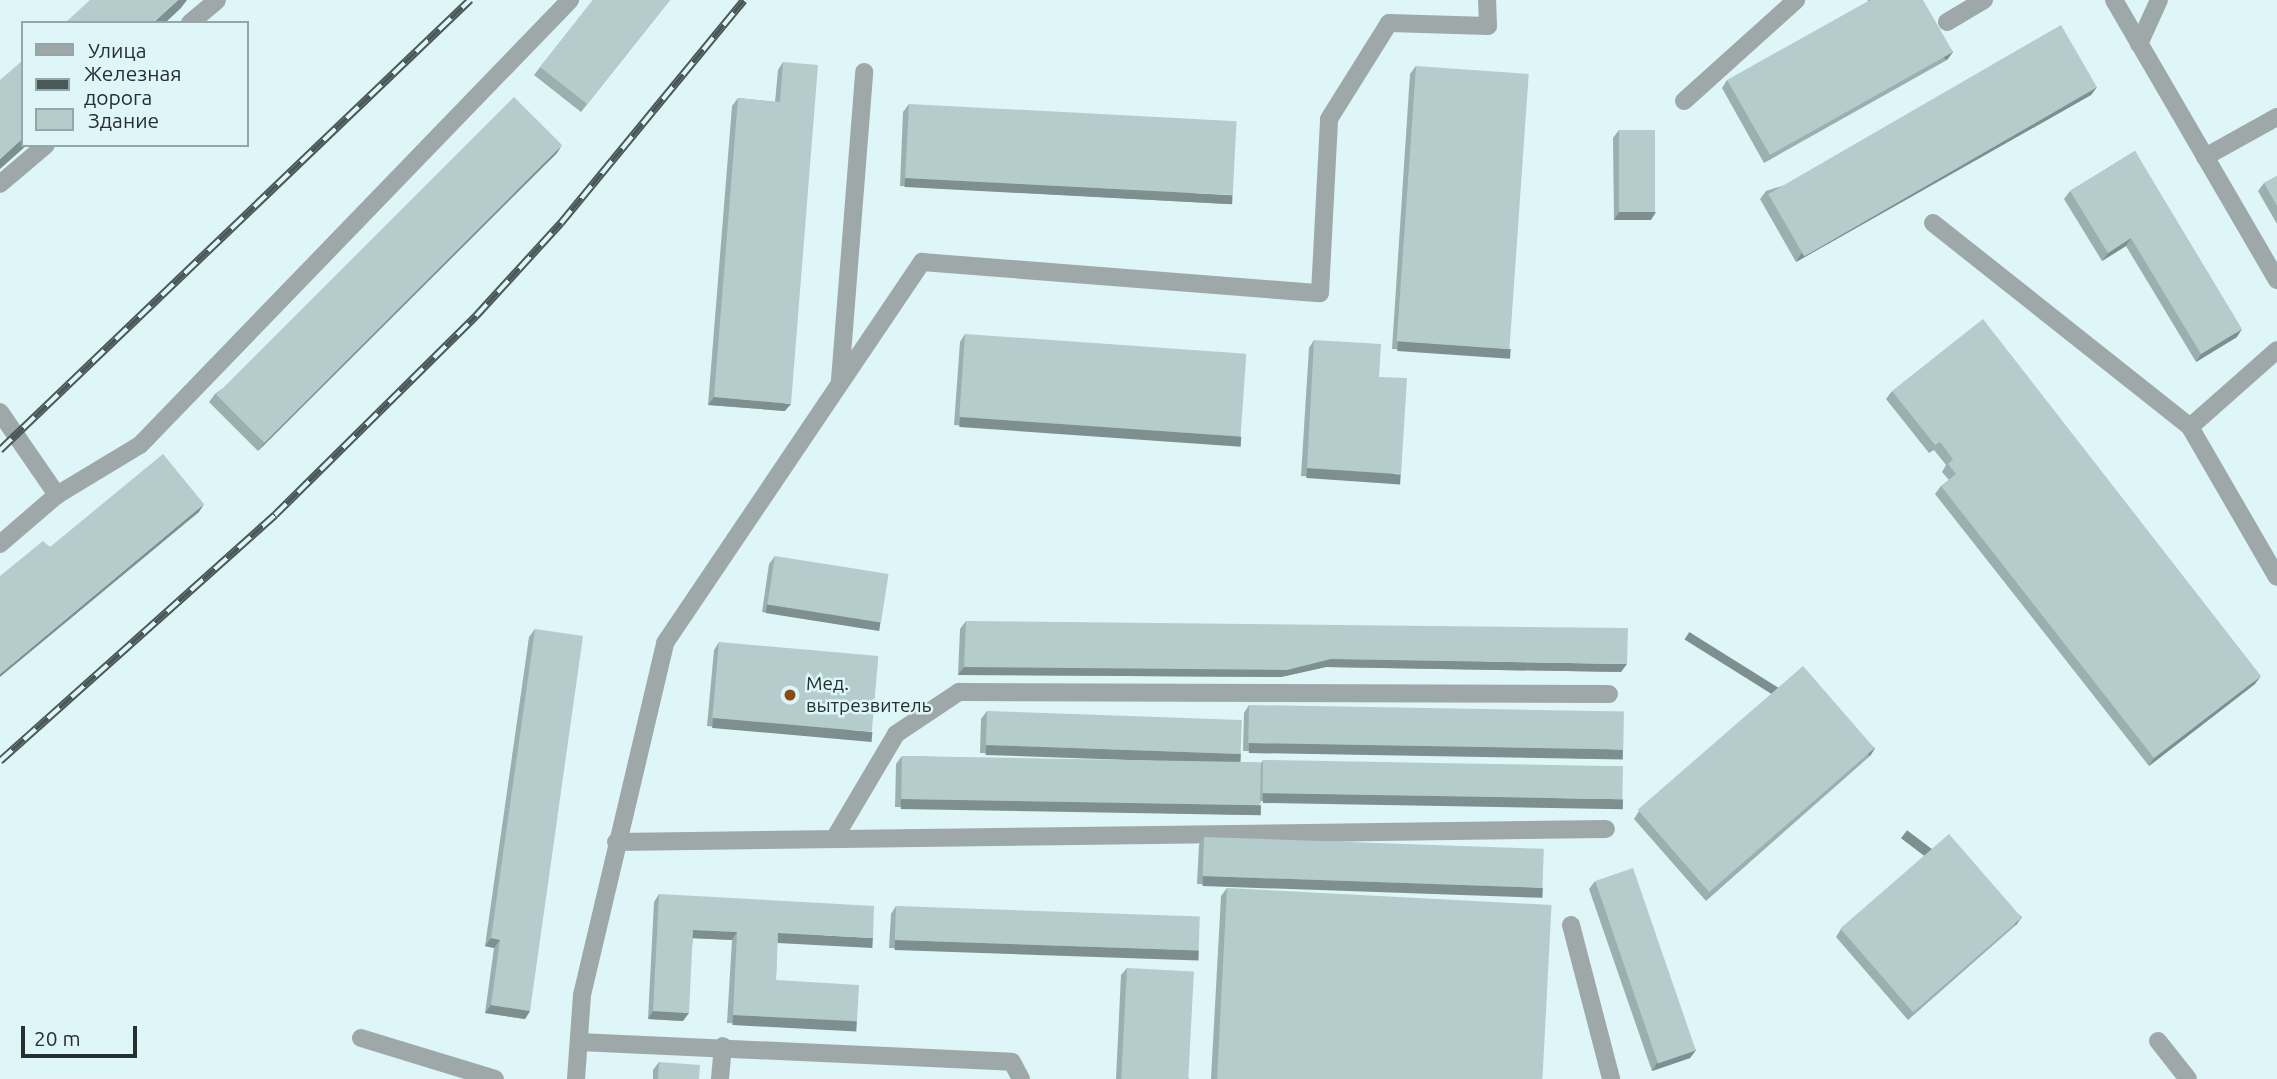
<!DOCTYPE html>
<meta charset="utf-8">
<style>
body{margin:0}
#map{position:relative;width:2277px;height:1079px;overflow:hidden;background:#def6f7;font-family:Ubuntu,sans-serif}
div>[style]{position:absolute}
[style*='--x']{left:calc(var(--x)*1px);top:calc(var(--y)*1px);width:calc(var(--w)*1px);rotate:calc(var(--a)*1deg)}
.lane>*{height:18px;margin:-9px;padding:0 9px;transform-origin:9px;border-radius:9px;background:#9ea8a9}
.street>*{height:18px;margin:-9px;padding:0 9px;transform-origin:9px;border-radius:9px;background:#9ea8a9}
.rail>*{height:8px;margin-top:-4px;transform-origin:0;background:repeating-linear-gradient(90deg,#def6f7 0 16px,#4b5858 0 32px);box-sizing:border-box;border-block:2px solid #4b5858}
.wall>*{inset:0;background:#9bafaf}
.shaded-wall>*{inset:0;background:#7e8f8f;transform-origin:0 0}
.building>*{inset:0;background:#b4cccc;transform-origin:0 0}
.dots>*{width:19px;height:19px;translate:-50% -50%;box-sizing:border-box;border:4px solid #def6f7;border-radius:50%}
span{translate:-50% -50%;white-space:nowrap;text-align:center;line-height:1.15;-webkit-text-stroke:5px #def6f7;paint-order:stroke}
.poi-label{font-size:19px;color:#263030}
.left{translate:0 -50%;text-align:left}
.legend{position:absolute;left:21px;top:21px;width:228px;height:126px;box-sizing:border-box;background:#def6f7;border:2px solid #94a7a7;margin:0;padding:9px 12px;list-style:none;font-size:21px;color:#263030}
.legend li{display:flex;align-items:center;gap:14px;height:35px}
.legend b{width:35px;border:2px solid #94a7a7}
.scale{position:absolute;left:21px;top:1026px;width:116px;height:32px;box-sizing:border-box;border:4px solid #263030;border-top:0;padding-left:9px;font-size:21px;line-height:24px;white-space:nowrap;color:#263030;-webkit-text-stroke:5px #def6f7;paint-order:stroke}
</style>
<div id="map">
<div class="lane">
<i style="--x:1947;--y:22;--w:43;--a:-30.7"></i>
<i style="--x:190;--y:23;--w:35;--a:-40"></i>
<i style="--x:2139;--y:44;--w:48;--a:-65.6"></i>
<i style="--x:2205;--y:157;--w:82;--a:-29.1"></i>
<i style="--x:0;--y:184;--w:60;--a:-40.3"></i>
<i style="--x:1933;--y:223;--w:328;--a:38.4"></i>
<i style="--x:2190;--y:427;--w:173;--a:59.9"></i>
<i style="--x:840;--y:380;--w:309;--a:-85.5"></i>
<i style="--x:0;--y:412;--w:101;--a:55.5"></i>
<i style="--x:2190;--y:427;--w:116;--a:-41.5"></i>
<i style="--x:0;--y:544;--w:75;--a:-40.7"></i>
<i style="--x:57;--y:495;--w:97;--a:-31.1"></i>
<i style="--x:140;--y:445;--w:619;--a:-45.98"></i>
<i style="--x:834;--y:839;--w:122;--a:-59.4"></i>
<i style="--x:896;--y:734;--w:76;--a:-33.7"></i>
<i style="--x:959;--y:692;--w:650;--a:0.18"></i>
<i style="--x:616;--y:842;--w:990;--a:-0.75"></i>
<i style="--x:1571;--y:925;--w:159;--a:75.4"></i>
<i style="--x:361;--y:1038;--w:140;--a:17"></i>
<i style="--x:2158;--y:1041;--w:48;--a:51.7"></i>
<i style="--x:579;--y:1042;--w:433;--a:2.6"></i>
<i style="--x:1012;--y:1062;--w:19;--a:62"></i>
<i style="--x:576;--y:1079;--w:84;--a:-85.9"></i>
<i style="--x:582;--y:995;--w:362;--a:-76.7"></i>
<i style="--x:665;--y:643;--w:460;--a:-56"></i>
<i style="--x:922;--y:262;--w:399;--a:4.5"></i>
<i style="--x:1320;--y:293;--w:174;--a:-87"></i>
<i style="--x:1329;--y:119;--w:113;--a:-58"></i>
<i style="--x:1389;--y:23;--w:99;--a:1.7"></i>
<i style="--x:1488;--y:26;--w:26;--a:-92"></i>
<i style="--x:720;--y:1079;--w:33;--a:-85"></i>
</div>
<div class="street">
<i style="--x:2114;--y:0;--w:324;--a:59.8"></i>
<i style="--x:1684;--y:101;--w:151;--a:-42"></i>
</div>
<div class="rail">
<i style="--x:0;--y:450;--w:651;--a:-43.75"></i>
<i style="--x:0;--y:761;--w:369;--a:-41.8"></i>
<i style="--x:275;--y:515;--w:283;--a:-44.7"></i>
<i style="--x:476;--y:316;--w:126;--a:-47.6"></i>
<i style="--x:561;--y:223;--w:288;--a:-50.6"></i>
</div>
<div class="wall">
<i style="clip-path:polygon(593px 0,670px 0,581px 112px,534px 75px)"></i>
<i style="clip-path:polygon(1953px 52px,1947px 60px,1764px 163px,1722px 88px,1727px 80px)"></i>
<i style="clip-path:polygon(783px 62px,785px 411px,708px 405px,732px 106px,738px 98px,775px 102px,778px 70px)"></i>
<i style="clip-path:polygon(1416px 66px,1505px 356px,1392px 349px,1410px 74px)"></i>
<i style="clip-path:polygon(2097px 87px,2091px 95px,1796px 262px,1760px 199px,1766px 191px)"></i>
<i style="clip-path:polygon(909px 104px,1227px 204px,900px 186px,903px 112px)"></i>
<i style="clip-path:polygon(1619px 130px,1651px 220px,1614px 220px,1613px 138px)"></i>
<i style="clip-path:polygon(2135px 151px,2237px 337px,2196px 362px,2126px 246px,2102px 261px,2064px 199px,2070px 191px)"></i>
<i style="clip-path:polygon(557px 153px,258px 451px,209px 402px,215px 394px)"></i>
<i style="clip-path:polygon(2277px 176px,2277px 224px,2258px 191px,2264px 183px)"></i>
<i style="clip-path:polygon(965px 334px,1241px 435px,1236px 443px,954px 425px,960px 342px)"></i>
<i style="clip-path:polygon(1314px 340px,1379px 377px,1395px 482px,1301px 476px,1309px 348px)"></i>
<i style="clip-path:polygon(1892px 391px,2255px 684px,2149px 766px,1935px 494px,1941px 486px,1949px 480px,1942px 472px,1946px 465px,1934px 450px,1929px 453px,1886px 399px)"></i>
<i style="clip-path:polygon(775px 556px,876px 630px,762px 612px,769px 564px)"></i>
<i style="clip-path:polygon(966px 621px,1621px 672px,1326px 667px,1281px 677px,958px 675px,960px 629px)"></i>
<i style="clip-path:polygon(535px 629px,530px 1011px,525px 1019px,485px 1013px,494px 948px,485px 946px,529px 637px)"></i>
<i style="clip-path:polygon(719px 642px,866px 741px,707px 726px,714px 650px)"></i>
<i style="clip-path:polygon(1249px 705px,1623px 751px,1618px 759px,1243px 751px,1244px 713px)"></i>
<i style="clip-path:polygon(987px 711px,1241px 752px,1235px 760px,980px 753px,981px 719px)"></i>
<i style="clip-path:polygon(1875px 748px,1870px 756px,1706px 901px,1634px 819px,1639px 811px)"></i>
<i style="clip-path:polygon(902px 756px,1260px 765px,1263px 760px,1618px 807px,1261px 801px,1255px 815px,895px 807px,896px 764px)"></i>
<i style="clip-path:polygon(1204px 837px,1543px 889px,1537px 897px,1197px 884px,1199px 845px)"></i>
<i style="clip-path:polygon(1595px 881px,1696px 1050px,1690px 1058px,1652px 1071px,1589px 889px)"></i>
<i style="clip-path:polygon(1227px 888px,1542px 1079px,1211px 1079px,1221px 896px)"></i>
<i style="clip-path:polygon(659px 894px,867px 946px,777px 941px,776px 980px,857px 1021px,852px 1029px,727px 1023px,732px 940px,693px 938px,683px 1021px,648px 1019px,654px 902px)"></i>
<i style="clip-path:polygon(896px 906px,1199px 950px,1193px 958px,889px 948px,891px 914px)"></i>
<i style="clip-path:polygon(2022px 917px,2016px 925px,1908px 1020px,1836px 937px,1841px 929px)"></i>
<i style="clip-path:polygon(1127px 968px,1189px 1079px,1116px 1079px,1121px 975px)"></i>
<i style="clip-path:polygon(659px 1062px,699px 1079px,653px 1079px,653px 1070px)"></i>
</div>
<div class="shaded-wall">
<i style="clip-path:polygon(178px 0,187px 0,181px 8px,165px 23px,153px 23px)"></i>
<i style="left:1953px;top:52px;width:10px;height:210px;rotate:127deg"></i>
<i style="clip-path:polygon(2097px 87px,2091px 95px,1796px 262px,1801px 254px)"></i>
<i style="clip-path:polygon(23px 138px,23px 145px,27px 145px,0 169px,0 159px)"></i>
<i style="clip-path:polygon(562px 145px,557px 153px,258px 451px,264px 443px)"></i>
<i style="left:905px;top:178px;width:328px;height:9px;rotate:3deg"></i>
<i style="clip-path:polygon(1619px 212px,1656px 212px,1651px 220px,1614px 220px)"></i>
<i style="clip-path:polygon(2131px 238px,2126px 246px,2102px 261px,2108px 253px)"></i>
<i style="clip-path:polygon(2242px 329px,2237px 337px,2196px 362px,2201px 354px)"></i>
<i style="left:1398px;top:341px;width:113px;height:10px;rotate:4deg"></i>
<i style="clip-path:polygon(714px 397px,791px 404px,785px 411px,708px 405px)"></i>
<i style="left:960px;top:417px;width:282px;height:10px;rotate:4deg"></i>
<i style="left:1307px;top:468px;width:94px;height:10px;rotate:4deg"></i>
<i style="clip-path:polygon(204px 504px,199px 512px,0 677px,0 674px)"></i>
<i style="left:767px;top:604px;width:115px;height:9px;rotate:9deg"></i>
<i style="clip-path:polygon(1331px 659px,1627px 664px,1621px 672px,1326px 667px,1281px 677px,958px 675px,964px 667px)"></i>
<i style="clip-path:polygon(2261px 676px,2255px 684px,2149px 766px,2154px 758px)"></i>
<i style="left:713px;top:718px;width:160px;height:10px;rotate:5deg"></i>
<i style="left:1249px;top:743px;width:374px;height:10px;rotate:1deg"></i>
<i style="left:986px;top:745px;width:255px;height:10px;rotate:2deg"></i>
<i style="left:1875px;top:748px;width:9px;height:219px;rotate:122deg"></i>
<i style="left:1263px;top:793px;width:360px;height:10px;rotate:1deg"></i>
<i style="left:901px;top:799px;width:360px;height:10px;rotate:1deg"></i>
<i style="left:1203px;top:876px;width:340px;height:10px;rotate:2deg"></i>
<i style="left:2022px;top:917px;width:10px;height:144px;rotate:127deg"></i>
<i style="clip-path:polygon(693px 930px,737px 932px,732px 940px,688px 938px)"></i>
<i style="left:778px;top:933px;width:95px;height:10px;rotate:3deg"></i>
<i style="clip-path:polygon(491px 938px,500px 940px,494px 948px,485px 946px)"></i>
<i style="left:895px;top:940px;width:304px;height:10px;rotate:2deg"></i>
<i style="clip-path:polygon(491px 1005px,530px 1011px,525px 1019px,485px 1013px)"></i>
<i style="clip-path:polygon(653px 1011px,689px 1013px,683px 1021px,648px 1019px)"></i>
<i style="left:733px;top:1015px;width:124px;height:10px;rotate:3deg"></i>
<i style="clip-path:polygon(1696px 1050px,1690px 1058px,1652px 1071px,1657px 1063px)"></i>
</div>
<div class="building">
<i style="clip-path:polygon(90px 0,178px 0,153px 23px,65px 23px)"></i>
<i style="clip-path:polygon(593px 0,670px 0,587px 104px,540px 67px)"></i>
<i style="clip-path:polygon(1870px 0,1923px 0,1953px 52px,1770px 155px,1727px 80px)"></i>
<i style="left:2061px;top:25px;width:72px;height:338px;rotate:60deg"></i>
<i style="clip-path:polygon(23px 60px,23px 138px,0 159px,0 80px)"></i>
<i style="clip-path:polygon(783px 62px,818px 65px,791px 404px,714px 397px,738px 98px,780px 102px)"></i>
<i style="left:1416px;top:66px;width:113px;height:276px;rotate:4deg"></i>
<i style="left:514px;top:97px;width:68px;height:421px;rotate:45deg"></i>
<i style="left:909px;top:104px;width:328px;height:74px;rotate:3deg"></i>
<i style="left:1619px;top:130px;width:36px;height:82px"></i>
<i style="clip-path:polygon(2135px 151px,2242px 329px,2201px 354px,2131px 238px,2108px 253px,2070px 191px)"></i>
<i style="clip-path:polygon(2277px 176px,2277px 206px,2264px 183px)"></i>
<i style="clip-path:polygon(1983px 319px,2261px 676px,2154px 758px,1941px 486px,1956px 474px,1948px 464px,1953px 459px,1940px 442px,1935px 445px,1892px 391px)"></i>
<i style="left:965px;top:334px;width:282px;height:83px;rotate:4deg"></i>
<i style="clip-path:polygon(1314px 340px,1381px 344px,1379px 377px,1407px 378px,1401px 474px,1307px 468px)"></i>
<i style="clip-path:polygon(163px 454px,204px 504px,0 674px,0 576px,43px 541px,50px 547px)"></i>
<i style="left:775px;top:556px;width:115px;height:49px;rotate:9deg"></i>
<i style="clip-path:polygon(966px 621px,1628px 628px,1627px 664px,1331px 659px,1287px 670px,964px 667px)"></i>
<i style="clip-path:polygon(535px 629px,583px 636px,530px 1011px,491px 1005px,500px 940px,491px 938px)"></i>
<i style="left:719px;top:642px;width:160px;height:76px;rotate:5deg"></i>
<i style="left:1803px;top:666px;width:109px;height:219px;rotate:49deg"></i>
<i style="left:1249px;top:705px;width:375px;height:38px;rotate:1deg"></i>
<i style="left:987px;top:711px;width:255px;height:34px;rotate:2deg"></i>
<i style="left:902px;top:756px;width:359px;height:43px;rotate:1deg"></i>
<i style="left:1263px;top:760px;width:360px;height:33px;rotate:1deg"></i>
<i style="left:1949px;top:834px;width:111px;height:144px;rotate:49deg"></i>
<i style="left:1204px;top:837px;width:340px;height:39px;rotate:2deg"></i>
<i style="left:1633px;top:868px;width:193px;height:40px;rotate:71deg"></i>
<i style="left:1227px;top:888px;width:325px;height:191px;rotate:3deg"></i>
<i style="clip-path:polygon(659px 894px,874px 906px,873px 938px,778px 933px,776px 980px,859px 985px,857px 1021px,733px 1015px,737px 932px,693px 930px,689px 1013px,653px 1011px)"></i>
<i style="left:896px;top:906px;width:304px;height:34px;rotate:2deg"></i>
<i style="left:1127px;top:968px;width:67px;height:111px;rotate:3deg"></i>
<i style="clip-path:polygon(659px 1062px,700px 1065px,699px 1079px,658px 1079px)"></i>
</div>
<div class="dots">
<i style="left:790px;top:695px;background:#8b4c12"></i>
</div>
<div class="poi-label">
<span class="left" style="left:806px;top:695px">Мед.<br>вытрезвитель</span>
</div>
<ul class="legend">
<li><b style="height:9px;background:#9ea8a9"></b>Улица</li>
<li><b style="height:9px;background:#4b5858"></b>Железная дорога</li>
<li><b style="height:19px;background:#b4cccc"></b>Здание</li>
</ul>
<div class="scale">20 m</div>
</div>
